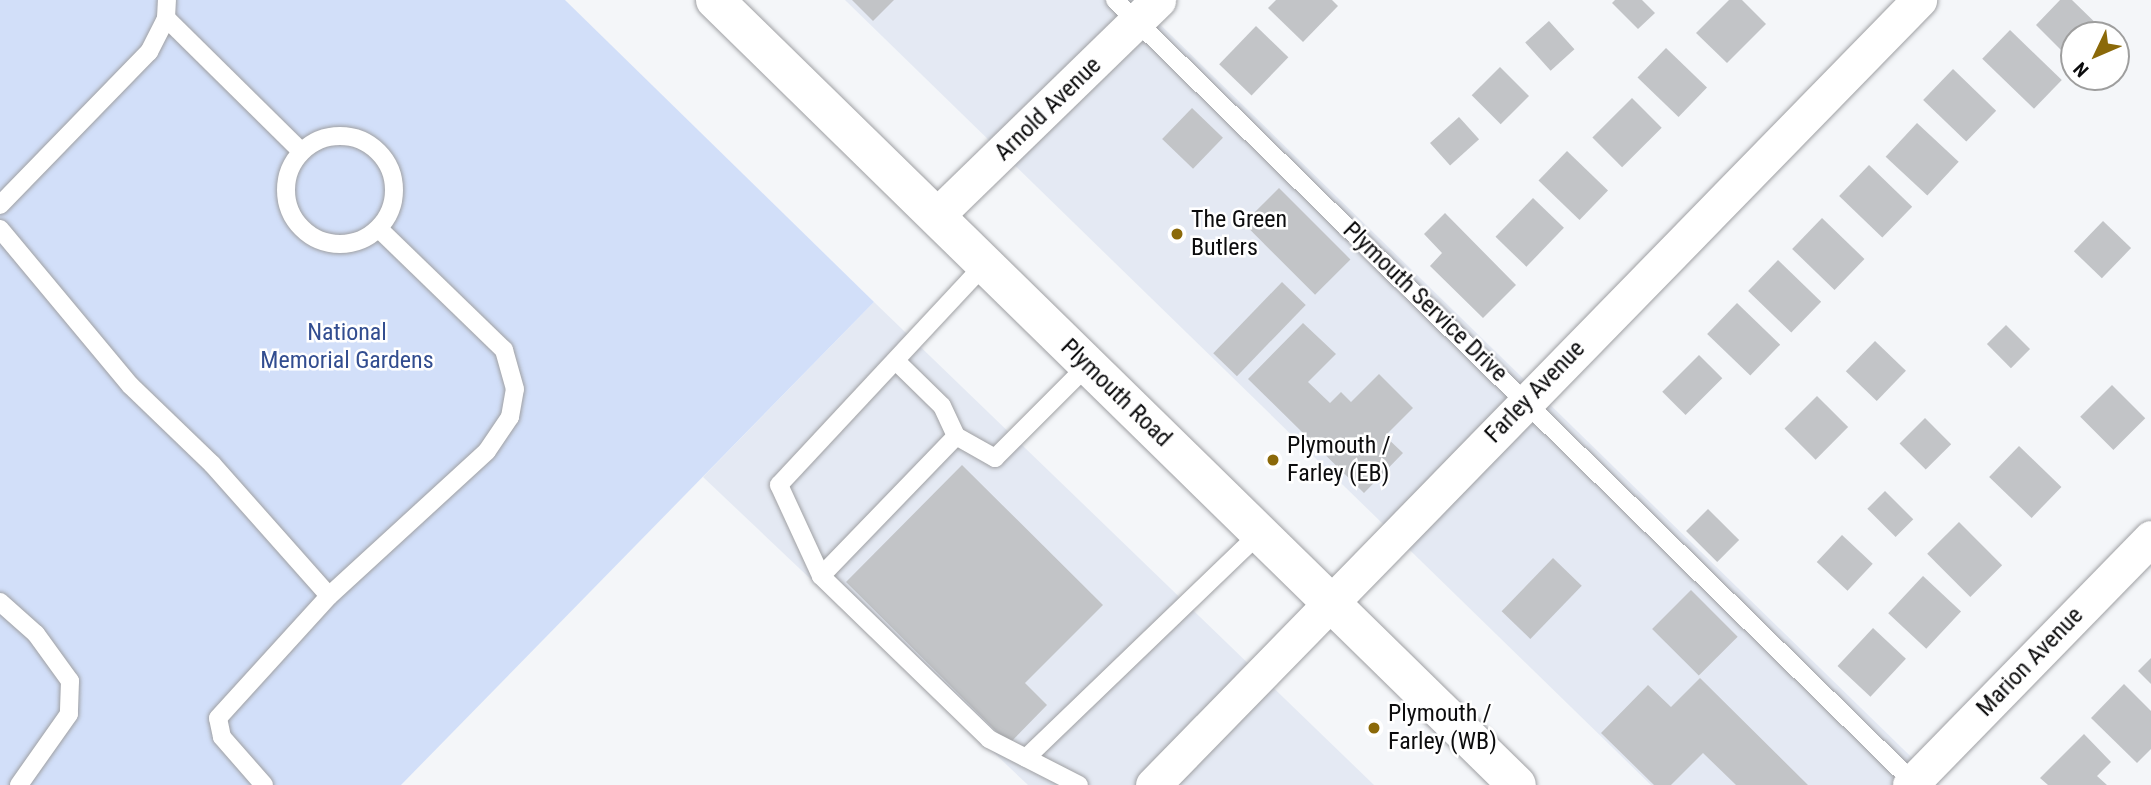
<!DOCTYPE html>
<style>
body{margin:0}
#map{position:relative;width:2151px;height:785px;overflow:hidden;background:#f4f6f9;font-family:"Roboto Condensed",sans-serif}
div>[style]{position:absolute}
[style*='--x']{left:calc(var(--x)*1px);top:calc(var(--y)*1px);width:calc(var(--w)*1px);rotate:calc(var(--a)*1deg)}
.built>*{inset:0;background:#e4e9f3}
.green>*{inset:0;background:#d2dff9}
.building>*{inset:0;background:#c2c4c7;transform-origin:0 0}
.roads{filter:drop-shadow(0 0 2px #9fa0a3) drop-shadow(0 0 2px #9fa0a3)}
.lane>*{height:18px;margin:-9px;padding:0 9px;transform-origin:9px;border-radius:9px;background:#fff}
.lane>.ring{margin:-9px;padding:0;box-sizing:content-box;background:none;border:18px solid #fff;border-radius:50%}
.street>*{height:35px;margin:-17.5px;padding:0 17.5px;transform-origin:17.5px;border-radius:17.5px;background:#fff}
.secondary>*{height:38px;margin:-19px;padding:0 19px;transform-origin:19px;border-radius:19px;background:#fff}
.dots>*{width:19px;height:19px;translate:-50% -50%;box-sizing:border-box;border:4px solid #fff;border-radius:50%}
span{translate:-50% -50%;white-space:nowrap;text-align:center;line-height:1.15;-webkit-text-stroke:5px #fff;paint-order:stroke}
.street-label{font-size:24px;color:#0c0c0d}
.poi-label{font-size:24px;color:#0c0c0d}
.left{translate:0 -50%;text-align:left}
.park-label{font-size:24px;color:#324d90}
.north{position:absolute;left:2060px;top:21px;width:70px;height:70px;box-sizing:border-box;background:#fff;border:2px solid #9e9e9e;border-radius:50%;rotate:226deg;font-size:19px;font-weight:700;line-height:28px;text-align:center;color:#0c0c0d}
.north::after{content:'';display:block;margin:auto;width:24px;height:32px;background:#8b6909;clip-path:polygon(50% 0,100% 100%,50% 72%,0 100%)}
</style>
<div id="map">
<div class="built">
<i style="clip-path:polygon(845px 0,1135px 0,1940px 785px,1651px 785px)"></i>
<i style="clip-path:polygon(874px 302px,1374px 785px,1028px 785px,703px 477px)"></i>
</div>
<div class="green">
<i style="clip-path:polygon(0 0,565px 0,874px 302px,401px 785px,0 785px)"></i>
</div>
<div class="building">
<i style="clip-path:polygon(852px 0,894px 0,873px 21px)"></i>
<i style="clip-path:polygon(1276px 0,1332px 0,1338px 6px,1303px 42px,1268px 8px)"></i>
<i style="clip-path:polygon(1615px 0,1642px 0,1655px 13px,1638px 29px,1612px 3px)"></i>
<i style="clip-path:polygon(1729px 0,1742px 0,1766px 24px,1727px 63px,1696px 33px)"></i>
<i style="clip-path:polygon(2060px 0,2072px 0,2108px 35px,2074px 35px,2074px 63px,2036px 25px)"></i>
<i style="left:1549px;top:21px;width:38px;height:32px;rotate:48deg"></i>
<i style="left:1256px;top:26px;width:45px;height:53px;rotate:44deg"></i>
<i style="left:2010px;top:30px;width:72px;height:40px;rotate:44deg"></i>
<i style="left:1666px;top:48px;width:57px;height:41px;rotate:44deg"></i>
<i style="left:1500px;top:67px;width:41px;height:40px;rotate:45deg"></i>
<i style="left:1953px;top:69px;width:60px;height:43px;rotate:44deg"></i>
<i style="left:1632px;top:98px;width:42px;height:56px;rotate:45deg"></i>
<i style="left:1192px;top:108px;width:43px;height:43px;rotate:44deg"></i>
<i style="left:1459px;top:117px;width:30px;height:39px;rotate:48deg"></i>
<i style="left:1917px;top:123px;width:57px;height:46px;rotate:43deg"></i>
<i style="left:1567px;top:151px;width:57px;height:41px;rotate:44deg"></i>
<i style="left:1869px;top:165px;width:60px;height:43px;rotate:44deg"></i>
<i style="left:1279px;top:188px;width:101px;height:50px;rotate:45deg"></i>
<i style="left:1533px;top:198px;width:43px;height:54px;rotate:44deg"></i>
<i style="clip-path:polygon(1445px 213px,1516px 285px,1483px 318px,1430px 266px,1442px 253px,1424px 234px)"></i>
<i style="left:1822px;top:218px;width:59px;height:43px;rotate:44deg"></i>
<i style="left:2103px;top:221px;width:39px;height:42px;rotate:44deg"></i>
<i style="left:1778px;top:260px;width:60px;height:43px;rotate:44deg"></i>
<i style="left:1282px;top:282px;width:33px;height:99px;rotate:44deg"></i>
<i style="left:1737px;top:303px;width:60px;height:43px;rotate:44deg"></i>
<i style="clip-path:polygon(1303px 323px,1336px 354px,1308px 382px,1330px 403px,1341px 392px,1351px 402px,1379px 374px,1413px 408px,1385px 436px,1403px 453px,1364px 493px,1248px 379px)"></i>
<i style="left:2006px;top:325px;width:34px;height:27px;rotate:45deg"></i>
<i style="left:1875px;top:341px;width:43px;height:42px;rotate:44deg"></i>
<i style="left:1699px;top:355px;width:33px;height:52px;rotate:45deg"></i>
<i style="left:2112px;top:385px;width:47px;height:45px;rotate:45deg"></i>
<i style="left:1817px;top:396px;width:44px;height:46px;rotate:45deg"></i>
<i style="left:1925px;top:418px;width:37px;height:36px;rotate:45deg"></i>
<i style="left:2019px;top:446px;width:59px;height:43px;rotate:44deg"></i>
<i style="clip-path:polygon(962px 465px,1103px 605px,1025px 683px,1047px 705px,1009px 744px,846px 582px)"></i>
<i style="left:1885px;top:491px;width:40px;height:25px;rotate:45deg"></i>
<i style="left:1708px;top:509px;width:44px;height:31px;rotate:45deg"></i>
<i style="left:1959px;top:522px;width:61px;height:45px;rotate:45deg"></i>
<i style="left:1842px;top:535px;width:42px;height:37px;rotate:43deg"></i>
<i style="left:1553px;top:558px;width:40px;height:74px;rotate:44deg"></i>
<i style="left:1923px;top:576px;width:52px;height:51px;rotate:43deg"></i>
<i style="left:1691px;top:590px;width:66px;height:55px;rotate:45deg"></i>
<i style="left:1873px;top:628px;width:45px;height:52px;rotate:43deg"></i>
<i style="clip-path:polygon(2151px 658px,2151px 684px,2138px 671px)"></i>
<i style="clip-path:polygon(1700px 678px,1808px 785px,1736px 785px,1703px 753px,1671px 785px,1654px 785px,1601px 733px,1648px 685px,1671px 707px)"></i>
<i style="clip-path:polygon(2124px 684px,2151px 711px,2151px 749px,2137px 763px,2091px 718px)"></i>
<i style="clip-path:polygon(2084px 734px,2111px 762px,2097px 776px,2107px 785px,2048px 785px,2040px 778px)"></i>
</div>
<div class="roads">
<div class="lane">
<i style="--x:1115;--y:0;--w:1122;--a:44.42"></i>
<i style="--x:166;--y:18;--w:188;--a:44.6"></i>
<i class="ring" style="left:286px;top:136px;width:90px;height:90px"></i>
<i style="--x:0;--y:205;--w:214;--a:-45.8"></i>
<i style="--x:149;--y:52;--w:38;--a:-63"></i>
<i style="--x:166;--y:18;--w:18;--a:-87"></i>
<i style="--x:0;--y:229;--w:204;--a:50.2"></i>
<i style="--x:131;--y:386;--w:112;--a:43.9"></i>
<i style="--x:212;--y:464;--w:176;--a:48.4"></i>
<i style="--x:329;--y:596;--w:214;--a:-42.5"></i>
<i style="--x:487;--y:451;--w:41;--a:-55.9"></i>
<i style="--x:510;--y:417;--w:28;--a:-80"></i>
<i style="--x:515;--y:389;--w:41;--a:-105.8"></i>
<i style="--x:504;--y:350;--w:171;--a:-135.9"></i>
<i style="--x:985;--y:264;--w:302;--a:133"></i>
<i style="--x:779;--y:485;--w:100;--a:65.2"></i>
<i style="--x:821;--y:576;--w:234;--a:44.1"></i>
<i style="--x:989;--y:739;--w:101;--a:27.1"></i>
<i style="--x:896;--y:361;--w:64;--a:44.4"></i>
<i style="--x:942;--y:406;--w:33;--a:65"></i>
<i style="--x:956;--y:436;--w:45;--a:29.4"></i>
<i style="--x:995;--y:458;--w:132;--a:-45"></i>
<i style="--x:821;--y:576;--w:194;--a:-46"></i>
<i style="--x:0;--y:602;--w:48;--a:41.6"></i>
<i style="--x:36;--y:634;--w:58;--a:54.1"></i>
<i style="--x:70;--y:681;--w:33;--a:92"></i>
<i style="--x:69;--y:714;--w:87;--a:125.2"></i>
<i style="--x:1026;--y:758;--w:325;--a:-43.9"></i>
<i style="--x:264;--y:785;--w:64;--a:-131.2"></i>
<i style="--x:222;--y:737;--w:19;--a:-102"></i>
<i style="--x:218;--y:718;--w:165;--a:-47.7"></i>
</div>
<div class="street">
<i style="--x:936;--y:216;--w:310;--a:-44.2"></i>
<i style="--x:1153;--y:785;--w:1097;--a:-45.7"></i>
<i style="--x:1910;--y:785;--w:345;--a:-45.7"></i>
</div>
<div class="secondary">
<i style="--x:715;--y:0;--w:1122;--a:44.39"></i>
</div>
</div>
<div class="dots">
<i style="left:1177px;top:234px;background:#8b6909"></i>
<i style="left:1273px;top:460px;background:#8b6909"></i>
<i style="left:1374px;top:728px;background:#8b6909"></i>
</div>
<div class="street-label">
<span style="left:1048px;top:109px;rotate:-44deg">Arnold Avenue</span>
<span style="left:1425px;top:302px;rotate:44deg">Plymouth Service Drive</span>
<span style="left:1535px;top:392px;rotate:-46deg">Farley Avenue</span>
<span style="left:1116px;top:393px;rotate:44deg">Plymouth Road</span>
<span style="left:2030px;top:662px;rotate:-46deg">Marion Avenue</span>
</div>
<div class="poi-label">
<span class="left" style="left:1191px;top:234px">The Green<br>Butlers</span>
<span class="left" style="left:1287px;top:460px">Plymouth /<br>Farley (EB)</span>
<span class="left" style="left:1388px;top:728px">Plymouth /<br>Farley (WB)</span>
</div>
<div class="park-label">
<span style="left:347px;top:347px">National<br>Memorial Gardens</span>
</div>
<div class="north">N</div>
</div>
